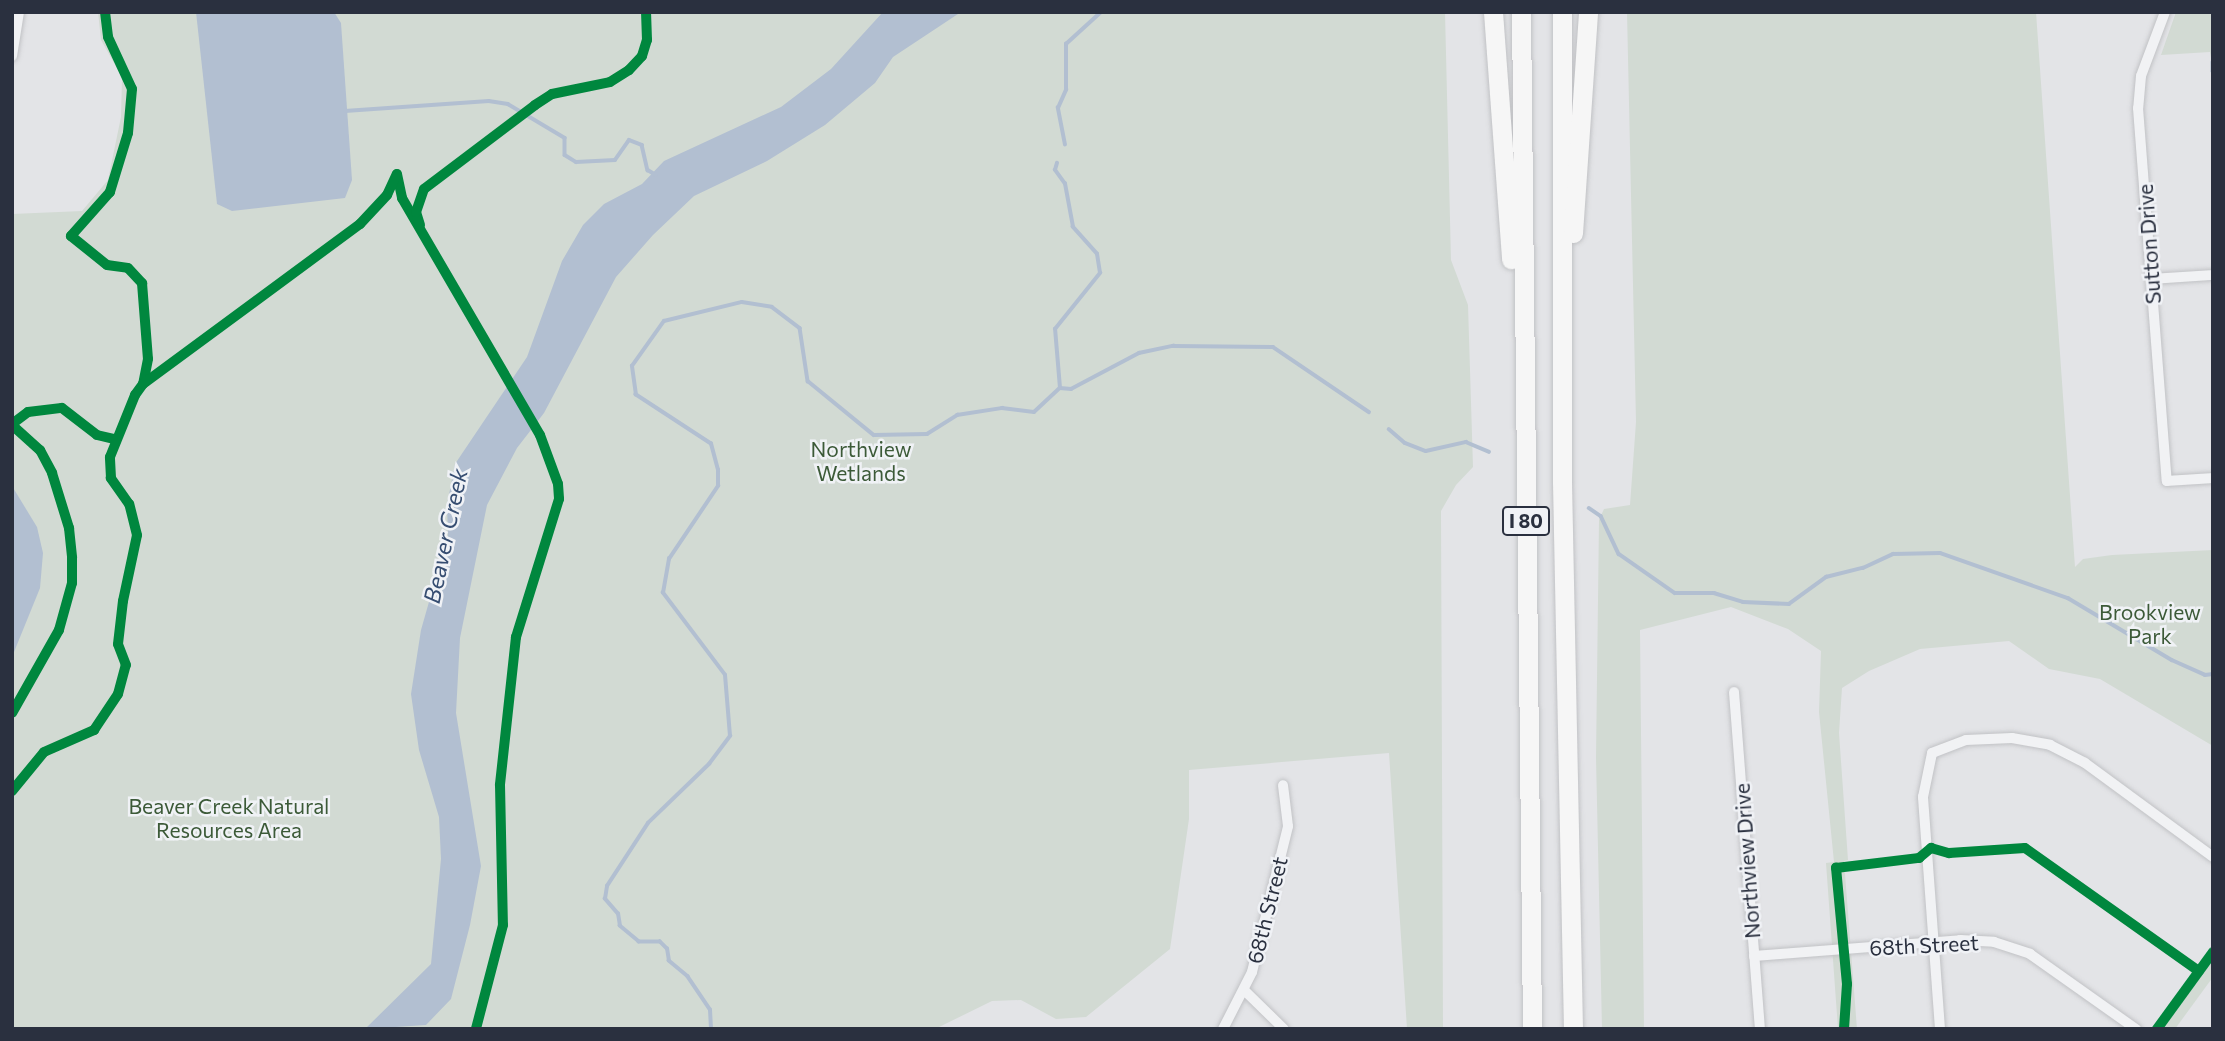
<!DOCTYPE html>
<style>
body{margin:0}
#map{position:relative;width:2225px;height:1041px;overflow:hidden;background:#e3e4e7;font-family:Commissioner,sans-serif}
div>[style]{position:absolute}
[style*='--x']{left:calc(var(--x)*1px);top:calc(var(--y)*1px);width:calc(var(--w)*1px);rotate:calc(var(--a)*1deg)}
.green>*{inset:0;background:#d2dad3}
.water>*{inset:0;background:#b2bfd1}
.stream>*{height:3.5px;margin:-1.75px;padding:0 1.75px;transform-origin:1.75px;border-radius:1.75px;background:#b2bfd1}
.roads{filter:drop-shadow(0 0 2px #c1c2c5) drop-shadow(0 0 2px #c1c2c5)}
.minor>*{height:10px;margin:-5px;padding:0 5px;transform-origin:5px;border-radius:5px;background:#f1f2f4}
.motorway>*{height:19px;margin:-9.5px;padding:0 9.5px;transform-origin:9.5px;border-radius:9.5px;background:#f6f6f6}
.cycleway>*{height:10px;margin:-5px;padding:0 5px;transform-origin:5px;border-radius:5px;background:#00873e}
span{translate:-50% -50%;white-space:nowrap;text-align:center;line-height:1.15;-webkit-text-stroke:5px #f0f2f6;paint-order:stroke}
.shield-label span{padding:2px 5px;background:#f0f2f6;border:2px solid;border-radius:5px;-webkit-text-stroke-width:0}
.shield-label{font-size:19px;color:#2a303f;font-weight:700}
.street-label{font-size:21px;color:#2a303f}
.park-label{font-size:21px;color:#3c5a38}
.water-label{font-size:23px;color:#364d71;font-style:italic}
.frame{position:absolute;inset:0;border:14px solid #2a303f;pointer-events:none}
</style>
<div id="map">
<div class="green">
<i style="clip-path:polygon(98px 12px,1445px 12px,1451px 260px,1468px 305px,1473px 467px,1456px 485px,1441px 511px,1443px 1029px,1407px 1029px,1389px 753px,1189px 770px,1189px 819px,1170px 949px,1086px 1017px,1056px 1019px,1021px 1000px,992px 1001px,935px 1029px,12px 1029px,12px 214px,82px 211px,108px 180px,121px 117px,122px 77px,101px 40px)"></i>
<i style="clip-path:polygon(1627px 12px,2036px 12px,2075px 567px,2083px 559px,2112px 555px,2213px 550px,2213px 746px,2100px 679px,2049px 669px,2009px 641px,1920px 649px,1869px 671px,1842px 688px,1839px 733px,1848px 860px,1844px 861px,1857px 1029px,1838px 1029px,1826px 863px,1834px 862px,1819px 712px,1821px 651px,1788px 629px,1731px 607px,1640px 630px,1644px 1029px,1602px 1029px,1596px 758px,1599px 520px,1604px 509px,1630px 505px,1636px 422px)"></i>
<i style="clip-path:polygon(2176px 12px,2213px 12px,2213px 70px,2210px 52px,2161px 55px)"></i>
<i style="clip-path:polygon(2213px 945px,2213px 977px,2175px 1029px,2156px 1029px,2153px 1027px)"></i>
</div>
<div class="water">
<i style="clip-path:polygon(196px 12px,334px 12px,341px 23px,352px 180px,345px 198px,232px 211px,217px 204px)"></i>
<i style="clip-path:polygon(883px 12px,961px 12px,893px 57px,875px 83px,825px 125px,767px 161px,694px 196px,653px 235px,616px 277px,544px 413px,517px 448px,487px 505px,460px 638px,456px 713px,481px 866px,470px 925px,451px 999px,426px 1025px,365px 1029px,431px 964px,441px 859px,439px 817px,419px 750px,411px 694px,421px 630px,448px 535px,447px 505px,455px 464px,527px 357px,562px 261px,583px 225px,604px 204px,642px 184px,664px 161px,781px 107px,831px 69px)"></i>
<i style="clip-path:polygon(12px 486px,37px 527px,43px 553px,40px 588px,12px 657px)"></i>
</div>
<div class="stream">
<i style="--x:2213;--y:62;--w:9;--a:90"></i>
<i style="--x:345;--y:111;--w:144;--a:-4"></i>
<i style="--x:489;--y:101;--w:19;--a:9"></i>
<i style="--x:508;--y:104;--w:66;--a:30.8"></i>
<i style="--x:565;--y:138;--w:17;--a:90"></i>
<i style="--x:565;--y:155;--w:13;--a:32"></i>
<i style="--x:576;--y:162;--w:39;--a:-3"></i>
<i style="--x:615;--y:160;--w:24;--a:-55"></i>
<i style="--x:629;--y:140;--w:14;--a:21"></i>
<i style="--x:642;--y:145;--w:26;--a:77"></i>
<i style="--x:648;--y:170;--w:9;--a:32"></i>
<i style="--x:1065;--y:145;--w:38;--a:-101"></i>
<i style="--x:1058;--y:108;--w:20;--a:-66"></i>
<i style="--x:1066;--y:90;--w:46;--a:-90"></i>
<i style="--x:1066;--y:44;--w:47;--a:-42.4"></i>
<i style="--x:1060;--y:388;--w:11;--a:5"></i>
<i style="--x:1071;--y:389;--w:77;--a:-27.9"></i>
<i style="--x:1139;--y:353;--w:35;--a:-12"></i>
<i style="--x:1173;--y:346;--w:100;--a:0.6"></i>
<i style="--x:1273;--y:347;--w:116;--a:34.1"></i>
<i style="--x:1389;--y:429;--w:21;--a:41"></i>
<i style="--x:1405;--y:443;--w:22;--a:21"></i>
<i style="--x:1426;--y:451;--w:41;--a:-12.7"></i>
<i style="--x:1466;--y:442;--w:25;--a:23"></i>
<i style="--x:1589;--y:508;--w:14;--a:34"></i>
<i style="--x:1601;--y:516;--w:42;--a:64.7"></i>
<i style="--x:1619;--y:554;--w:68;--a:34.9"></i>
<i style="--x:1675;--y:593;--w:39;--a:0"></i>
<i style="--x:1714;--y:593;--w:30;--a:17"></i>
<i style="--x:1743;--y:602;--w:46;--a:2.5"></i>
<i style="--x:1789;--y:604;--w:46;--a:-36.1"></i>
<i style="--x:1826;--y:577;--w:38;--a:-14"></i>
<i style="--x:1863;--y:568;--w:33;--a:-25"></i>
<i style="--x:1893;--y:554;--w:47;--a:-1.2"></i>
<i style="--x:1940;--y:553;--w:136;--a:19.4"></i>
<i style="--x:2068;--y:598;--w:121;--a:30.8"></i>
<i style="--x:2172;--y:660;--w:36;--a:24"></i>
<i style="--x:2205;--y:675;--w:8;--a:-7"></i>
<i style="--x:711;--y:1029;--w:19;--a:-93"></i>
<i style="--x:710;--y:1010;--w:40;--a:-124"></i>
<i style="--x:688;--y:977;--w:25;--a:-140"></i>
<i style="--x:669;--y:961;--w:12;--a:-99"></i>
<i style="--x:667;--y:949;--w:10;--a:-135"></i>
<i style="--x:660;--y:942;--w:21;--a:180"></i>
<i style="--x:639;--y:942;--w:25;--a:-140"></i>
<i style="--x:620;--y:926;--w:12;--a:-99"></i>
<i style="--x:618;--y:914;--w:20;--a:-131"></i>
<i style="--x:605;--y:899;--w:13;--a:-81"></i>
<i style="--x:607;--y:886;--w:75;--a:-56.9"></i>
<i style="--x:648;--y:823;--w:85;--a:-44"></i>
<i style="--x:709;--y:764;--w:35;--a:-53"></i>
<i style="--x:730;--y:736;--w:61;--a:-94.7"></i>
<i style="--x:725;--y:675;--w:103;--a:-127.1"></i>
<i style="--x:663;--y:593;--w:35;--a:-80"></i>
<i style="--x:669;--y:559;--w:88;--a:-56.1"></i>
<i style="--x:718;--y:486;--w:16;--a:-90"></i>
<i style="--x:718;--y:470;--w:27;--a:-105"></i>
<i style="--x:711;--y:444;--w:90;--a:-146.8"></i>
<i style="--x:636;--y:395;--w:29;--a:-98"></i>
<i style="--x:632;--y:366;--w:55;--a:-54.6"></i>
<i style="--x:664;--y:321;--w:80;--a:-13.7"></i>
<i style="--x:742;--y:302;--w:30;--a:9"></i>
<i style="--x:772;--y:307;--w:35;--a:37"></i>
<i style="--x:800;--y:328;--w:54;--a:81.4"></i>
<i style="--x:808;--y:381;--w:85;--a:39.3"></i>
<i style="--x:874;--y:435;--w:53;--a:-1.1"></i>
<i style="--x:927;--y:434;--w:36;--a:-32"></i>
<i style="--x:957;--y:415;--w:46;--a:-8.8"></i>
<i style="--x:1002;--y:408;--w:32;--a:7"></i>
<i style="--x:1034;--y:412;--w:35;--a:-43"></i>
<i style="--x:1060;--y:388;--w:59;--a:-94.8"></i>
<i style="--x:1055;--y:329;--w:72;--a:-51.2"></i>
<i style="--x:1100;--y:273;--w:19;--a:-99"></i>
<i style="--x:1097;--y:254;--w:36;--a:-132"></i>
<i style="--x:1073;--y:227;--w:44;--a:-100.5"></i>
<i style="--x:1065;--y:184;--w:17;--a:-126"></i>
<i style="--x:1055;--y:170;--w:7;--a:-74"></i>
</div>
<div class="roads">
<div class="minor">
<i style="--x:2165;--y:12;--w:68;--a:110.6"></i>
<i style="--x:2141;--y:76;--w:32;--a:95"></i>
<i style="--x:2138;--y:108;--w:374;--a:85.6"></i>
<i style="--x:2167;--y:481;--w:46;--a:-3.7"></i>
<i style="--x:12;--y:56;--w:45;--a:-81"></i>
<i style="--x:2152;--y:279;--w:61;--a:-3.8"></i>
<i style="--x:1734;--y:692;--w:338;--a:85.6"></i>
<i style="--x:1754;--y:956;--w:207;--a:-4.4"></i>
<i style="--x:1960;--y:940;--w:34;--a:3"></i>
<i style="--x:1994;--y:942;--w:38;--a:18"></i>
<i style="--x:2030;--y:954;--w:130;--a:35.3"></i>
<i style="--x:1245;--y:991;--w:54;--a:44.3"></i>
<i style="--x:1223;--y:1029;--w:64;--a:-63"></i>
<i style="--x:1252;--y:972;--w:150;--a:-76.1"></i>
<i style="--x:1288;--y:826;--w:41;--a:-97"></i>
<i style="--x:1940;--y:1029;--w:233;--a:-94.2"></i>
<i style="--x:1923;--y:797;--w:45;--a:-78.4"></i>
<i style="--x:1932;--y:753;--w:36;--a:-21"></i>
<i style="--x:1966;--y:740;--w:46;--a:-2.5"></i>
<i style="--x:2012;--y:738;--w:39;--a:10"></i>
<i style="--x:2050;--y:745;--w:39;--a:27"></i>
<i style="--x:2085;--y:763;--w:159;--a:36.3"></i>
</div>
<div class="motorway">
<i style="--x:1493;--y:12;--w:248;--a:85.8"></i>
<i style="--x:1521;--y:12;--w:1017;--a:89.38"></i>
<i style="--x:1562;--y:12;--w:470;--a:90"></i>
<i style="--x:1562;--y:482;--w:547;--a:88.85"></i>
<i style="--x:1573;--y:233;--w:222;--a:-86.1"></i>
</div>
</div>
<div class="cycleway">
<i style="--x:105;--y:12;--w:25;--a:83"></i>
<i style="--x:108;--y:37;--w:57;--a:65.2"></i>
<i style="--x:132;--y:89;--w:44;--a:95.2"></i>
<i style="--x:128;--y:133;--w:62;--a:107"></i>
<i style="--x:110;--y:192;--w:59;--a:131.6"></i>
<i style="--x:71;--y:236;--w:46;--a:38.9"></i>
<i style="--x:107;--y:265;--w:21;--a:8"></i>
<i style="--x:128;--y:268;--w:21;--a:47"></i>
<i style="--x:142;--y:283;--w:76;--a:85.5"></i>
<i style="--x:148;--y:359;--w:25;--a:101"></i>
<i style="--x:397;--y:174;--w:25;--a:78"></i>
<i style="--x:402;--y:198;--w:274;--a:59.8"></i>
<i style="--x:540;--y:435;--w:52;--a:69.8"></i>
<i style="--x:558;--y:484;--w:15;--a:86"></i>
<i style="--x:559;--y:499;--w:145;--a:107.3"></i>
<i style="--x:516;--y:637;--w:149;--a:96.2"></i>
<i style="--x:500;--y:785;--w:140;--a:88.8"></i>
<i style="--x:503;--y:925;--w:107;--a:104.6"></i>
<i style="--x:420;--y:225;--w:14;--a:-107"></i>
<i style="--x:416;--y:212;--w:24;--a:-71"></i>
<i style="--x:424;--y:189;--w:139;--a:-37.1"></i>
<i style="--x:535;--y:105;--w:20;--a:-33"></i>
<i style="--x:552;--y:94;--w:59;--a:-11.7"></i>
<i style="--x:610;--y:82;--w:22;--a:-32"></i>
<i style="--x:629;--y:70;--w:19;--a:-47"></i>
<i style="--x:642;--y:56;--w:17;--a:-73"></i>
<i style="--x:647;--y:40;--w:28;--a:-92"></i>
<i style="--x:12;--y:424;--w:20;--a:-37"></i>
<i style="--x:28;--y:412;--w:34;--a:-7"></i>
<i style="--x:62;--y:408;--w:44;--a:37.6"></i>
<i style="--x:97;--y:435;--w:18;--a:13"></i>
<i style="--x:12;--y:425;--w:38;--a:42"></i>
<i style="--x:40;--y:450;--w:26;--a:62"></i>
<i style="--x:52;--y:473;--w:58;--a:72.8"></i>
<i style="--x:69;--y:528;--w:30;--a:84"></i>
<i style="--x:72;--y:558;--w:25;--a:90"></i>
<i style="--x:72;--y:583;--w:49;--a:105.5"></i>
<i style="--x:59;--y:630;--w:95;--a:119.5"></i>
<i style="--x:12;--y:791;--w:50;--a:-50.6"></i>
<i style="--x:44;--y:752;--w:55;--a:-23.7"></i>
<i style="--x:94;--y:730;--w:43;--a:-56.3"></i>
<i style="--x:118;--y:694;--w:30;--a:-75"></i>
<i style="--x:126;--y:665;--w:22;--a:-111"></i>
<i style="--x:118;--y:644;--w:43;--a:-83.4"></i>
<i style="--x:123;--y:601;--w:67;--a:-78"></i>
<i style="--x:137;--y:535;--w:32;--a:-104"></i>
<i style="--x:129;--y:504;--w:32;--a:-125"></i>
<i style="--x:111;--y:478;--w:21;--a:-93"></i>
<i style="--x:110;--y:457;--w:67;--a:-68"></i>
<i style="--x:135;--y:395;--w:14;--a:-54"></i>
<i style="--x:143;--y:384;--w:270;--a:-36.4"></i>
<i style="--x:360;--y:224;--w:40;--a:-47"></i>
<i style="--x:387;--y:195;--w:23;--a:-65"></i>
<i style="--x:1844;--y:1029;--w:45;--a:-86.2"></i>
<i style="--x:1847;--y:984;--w:117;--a:-95.4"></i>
<i style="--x:1836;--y:868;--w:84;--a:-6.9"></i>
<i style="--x:1919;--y:858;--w:16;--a:-40"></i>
<i style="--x:1931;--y:848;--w:19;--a:16"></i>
<i style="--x:1949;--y:853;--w:76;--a:-3.8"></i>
<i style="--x:2025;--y:848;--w:213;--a:35.3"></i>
<i style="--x:2157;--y:1029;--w:95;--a:-54"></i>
</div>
<div class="shield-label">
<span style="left:1526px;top:521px">I 80</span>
</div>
<div class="street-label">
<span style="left:2149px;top:244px;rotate:-94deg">Sutton Drive</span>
<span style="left:1747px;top:861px;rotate:-94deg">Northview Drive</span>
<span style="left:1267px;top:910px;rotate:-76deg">68th Street</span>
<span style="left:1924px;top:945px;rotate:-3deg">68th Street</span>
</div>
<div class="park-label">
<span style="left:861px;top:461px">Northview<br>Wetlands</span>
<span style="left:2150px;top:624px">Brookview<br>Park</span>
<span style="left:229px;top:818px">Beaver Creek Natural<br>Resources Area</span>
</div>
<div class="water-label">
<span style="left:445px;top:536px;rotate:-78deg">Beaver Creek</span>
</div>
<div class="frame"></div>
</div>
